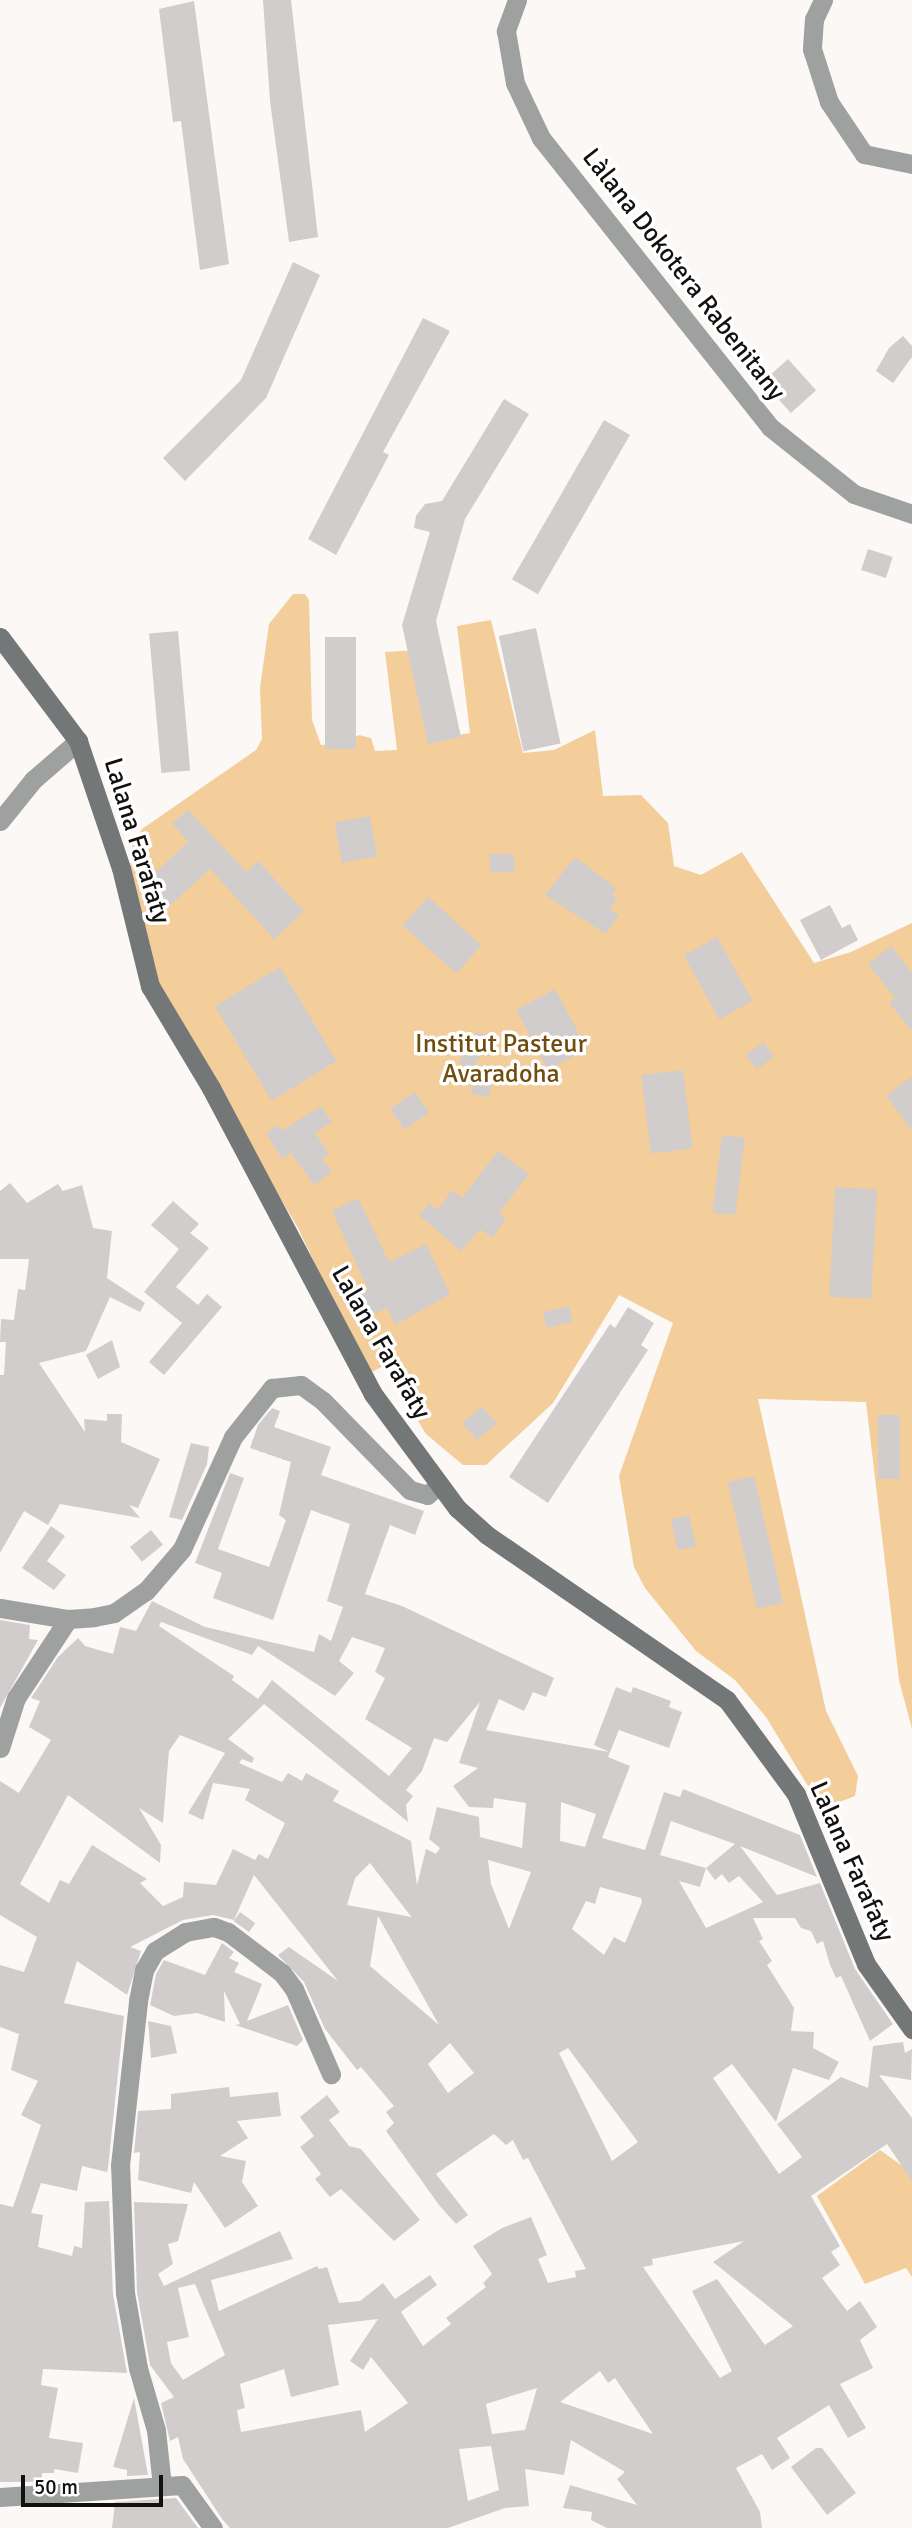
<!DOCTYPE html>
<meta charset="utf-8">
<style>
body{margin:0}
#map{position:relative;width:912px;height:2528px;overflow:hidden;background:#fbf8f5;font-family:Signika,sans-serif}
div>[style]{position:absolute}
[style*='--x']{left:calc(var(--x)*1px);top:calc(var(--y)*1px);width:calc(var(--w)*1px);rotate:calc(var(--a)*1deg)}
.green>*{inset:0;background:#f3cd9a}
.building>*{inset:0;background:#d2cdcd;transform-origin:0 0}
.minor>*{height:19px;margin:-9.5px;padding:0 9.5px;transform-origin:9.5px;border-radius:9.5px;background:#9fa1a1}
.tertiary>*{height:19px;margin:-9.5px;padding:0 9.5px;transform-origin:9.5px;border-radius:9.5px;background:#9fa1a1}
.secondary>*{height:19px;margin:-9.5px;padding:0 9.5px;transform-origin:9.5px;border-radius:9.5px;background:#747777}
span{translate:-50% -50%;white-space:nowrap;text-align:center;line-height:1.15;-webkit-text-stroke:7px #fff;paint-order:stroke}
.street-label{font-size:26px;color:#121110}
.park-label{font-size:26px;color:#714c0d}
.scale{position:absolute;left:21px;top:2475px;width:142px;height:32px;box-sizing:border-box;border:4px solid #121110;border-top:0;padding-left:9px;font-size:21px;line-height:24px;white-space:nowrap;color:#121110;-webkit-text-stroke:5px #fff;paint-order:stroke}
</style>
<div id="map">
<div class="green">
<i style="clip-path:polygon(293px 594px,305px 594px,309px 600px,312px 720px,321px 745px,345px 743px,359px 735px,371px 738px,375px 751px,397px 750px,385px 652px,420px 650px,436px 739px,470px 733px,457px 626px,491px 620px,523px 753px,554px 750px,595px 730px,603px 796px,641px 795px,668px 823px,674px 866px,701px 875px,742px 852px,814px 963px,851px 952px,912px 923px,912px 1729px,899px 1680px,866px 1402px,758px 1399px,826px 1711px,858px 1776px,855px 1796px,822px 1809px,766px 1717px,735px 1680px,696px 1651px,645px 1588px,634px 1567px,619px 1476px,673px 1323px,619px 1295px,553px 1403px,486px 1465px,463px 1465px,426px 1434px,389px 1373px,391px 1362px,368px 1374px,297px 1226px,236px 1126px,155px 976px,131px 876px,132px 845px,142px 829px,256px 750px,262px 739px,260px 688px,269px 624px)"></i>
<i style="clip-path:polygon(880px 2150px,912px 2173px,912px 2277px,906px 2268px,865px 2284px,817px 2196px)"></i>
</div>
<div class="building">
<i style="clip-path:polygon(263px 0,291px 0,318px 237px,289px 242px,270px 101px)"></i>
<i style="clip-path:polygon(194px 1px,229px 264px,200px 270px,181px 121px,173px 122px,159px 9px)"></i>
<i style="clip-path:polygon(293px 262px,320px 275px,266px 398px,185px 481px,163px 458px,241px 380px)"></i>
<i style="clip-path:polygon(423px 318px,450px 331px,383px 452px,389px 455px,336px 555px,308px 539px)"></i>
<i style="clip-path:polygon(903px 336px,912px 346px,912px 357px,893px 383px,876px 371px,889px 348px)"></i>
<i style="left:788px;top:359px;width:42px;height:34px;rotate:48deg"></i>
<i style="clip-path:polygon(504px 399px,529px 414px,465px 519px,436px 621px,461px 737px,428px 744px,402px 625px,430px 532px,414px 528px,416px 516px,425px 504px,442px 501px)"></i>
<i style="left:604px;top:420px;width:30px;height:184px;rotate:30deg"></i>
<i style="left:868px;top:549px;width:26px;height:22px;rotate:18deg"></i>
<i style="left:536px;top:628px;width:118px;height:38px;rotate:78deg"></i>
<i style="left:178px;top:631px;width:140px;height:29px;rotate:85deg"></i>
<i style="left:325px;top:637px;width:31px;height:112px"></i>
<i style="clip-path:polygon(188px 810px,247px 872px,258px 861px,304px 911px,274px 939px,210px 869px,167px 908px,144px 883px,188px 842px,172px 823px)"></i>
<i style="left:370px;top:816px;width:41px;height:36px;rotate:80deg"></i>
<i style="left:514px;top:854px;width:18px;height:24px;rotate:90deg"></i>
<i style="clip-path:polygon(575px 857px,616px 888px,612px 895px,617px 898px,610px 909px,619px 915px,606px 934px,545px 895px)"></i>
<i style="left:428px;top:897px;width:72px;height:38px;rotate:42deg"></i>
<i style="clip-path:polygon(830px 905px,842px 928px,850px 924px,858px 940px,821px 960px,800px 920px)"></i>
<i style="left:717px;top:937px;width:73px;height:38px;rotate:61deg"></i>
<i style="clip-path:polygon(891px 946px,912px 973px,912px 1031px,889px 1003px,895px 998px,868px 964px)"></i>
<i style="left:280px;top:967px;width:110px;height:76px;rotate:59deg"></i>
<i style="left:555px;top:989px;width:68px;height:44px;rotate:62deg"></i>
<i style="left:478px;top:1031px;width:15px;height:37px;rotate:32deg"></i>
<i style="left:763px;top:1042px;width:18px;height:22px;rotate:52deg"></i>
<i style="left:683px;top:1070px;width:79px;height:42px;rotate:83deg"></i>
<i style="left:476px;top:1071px;width:18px;height:23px;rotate:13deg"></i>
<i style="clip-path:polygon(912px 1077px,912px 1131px,886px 1095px)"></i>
<i style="left:415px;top:1092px;width:25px;height:30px;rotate:56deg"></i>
<i style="clip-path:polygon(321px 1106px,332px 1122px,315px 1133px,329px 1154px,322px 1158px,332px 1172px,314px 1185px,291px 1153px,282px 1159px,266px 1133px,278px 1125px,282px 1131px)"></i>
<i style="left:722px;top:1135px;width:23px;height:78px;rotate:7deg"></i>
<i style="clip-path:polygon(498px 1151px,529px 1174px,499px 1213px,506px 1219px,492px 1238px,480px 1229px,461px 1251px,419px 1215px,429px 1203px,438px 1210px,452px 1190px,462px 1198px)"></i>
<i style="clip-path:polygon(10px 1183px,27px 1203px,58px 1184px,63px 1191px,82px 1185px,93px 1228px,112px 1231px,107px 1278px,145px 1303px,140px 1312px,110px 1297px,86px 1351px,39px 1363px,85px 1432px,84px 1419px,107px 1421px,107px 1414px,122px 1414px,121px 1442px,160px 1459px,138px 1508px,129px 1505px,140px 1518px,60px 1504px,48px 1525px,24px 1511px,0 1553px,0 1375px,4px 1375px,6px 1342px,0 1342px,1px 1319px,14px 1320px,18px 1289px,25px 1290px,29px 1259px,0 1259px,0 1191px)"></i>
<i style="left:835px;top:1187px;width:42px;height:110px;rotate:3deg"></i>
<i style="clip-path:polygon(358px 1198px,389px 1262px,426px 1244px,450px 1294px,395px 1325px,387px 1308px,367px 1317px,357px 1294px,368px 1289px,332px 1211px)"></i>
<i style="clip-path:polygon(173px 1201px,199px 1224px,190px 1233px,209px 1248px,176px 1287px,198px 1305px,207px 1294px,222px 1307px,164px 1375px,149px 1362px,182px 1323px,144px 1292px,179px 1249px,151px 1225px)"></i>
<i style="left:569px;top:1306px;width:16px;height:27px;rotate:76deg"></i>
<i style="clip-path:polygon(628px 1307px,654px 1323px,641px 1345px,648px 1350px,548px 1503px,509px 1477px,610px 1324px,615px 1328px)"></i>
<i style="clip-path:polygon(112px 1340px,120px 1367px,98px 1379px,86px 1355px)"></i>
<i style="left:482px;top:1406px;width:23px;height:26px;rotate:50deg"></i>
<i style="clip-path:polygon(evenodd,272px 1408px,280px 1411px,274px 1427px,331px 1447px,321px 1475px,424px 1511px,415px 1535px,390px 1525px,365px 1594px,402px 1606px,554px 1678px,546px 1697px,533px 1692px,524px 1711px,499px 1699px,486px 1730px,609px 1752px,594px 1745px,616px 1687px,631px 1693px,633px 1687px,671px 1701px,669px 1707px,682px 1712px,669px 1748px,619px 1730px,608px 1757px,630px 1766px,602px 1838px,645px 1850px,664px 1792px,680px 1797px,683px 1789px,800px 1835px,817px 1877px,740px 1846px,777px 1895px,820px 1883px,855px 1969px,893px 2024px,870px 2041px,841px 1976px,836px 1978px,830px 1965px,823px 1941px,817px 1944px,811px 1931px,801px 1928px,795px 1918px,753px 1918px,763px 1939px,759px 1941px,772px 1961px,767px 1965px,794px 2008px,791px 2031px,814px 2032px,813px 2048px,839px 2062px,829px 2080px,793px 2068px,776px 2122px,732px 2064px,713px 2078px,779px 2174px,802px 2157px,777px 2124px,841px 2077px,868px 2088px,873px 2046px,903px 2042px,905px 2053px,912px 2049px,911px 2080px,879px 2075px,912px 2118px,912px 2181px,887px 2144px,811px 2196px,840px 2246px,831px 2252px,840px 2265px,822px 2278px,847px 2311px,860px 2301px,877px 2327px,860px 2340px,873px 2368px,840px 2384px,866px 2428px,848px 2438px,829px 2405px,777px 2438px,790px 2458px,772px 2470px,762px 2454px,736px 2468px,760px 2512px,762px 2528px,607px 2528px,591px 2520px,592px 2512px,563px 2508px,570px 2485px,637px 2505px,617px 2479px,625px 2472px,571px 2440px,564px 2475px,525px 2469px,529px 2506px,505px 2508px,448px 2528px,230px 2528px,222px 2519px,183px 2459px,178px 2437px,170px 2441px,161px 2403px,174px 2397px,150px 2365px,137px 2292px,134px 2202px,188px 2204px,178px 2241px,168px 2244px,173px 2264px,158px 2274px,164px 2286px,280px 2231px,293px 2259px,211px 2280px,219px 2311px,317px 2266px,319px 2269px,327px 2267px,339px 2303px,360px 2301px,383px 2283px,395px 2299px,430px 2275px,437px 2285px,401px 2312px,423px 2346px,451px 2324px,446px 2318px,486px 2287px,483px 2283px,492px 2274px,473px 2246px,502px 2228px,531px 2217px,547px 2255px,538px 2259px,548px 2283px,576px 2277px,575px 2271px,586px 2269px,528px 2158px,523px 2160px,513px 2140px,506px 2145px,494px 2134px,436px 2174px,468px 2215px,456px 2224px,439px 2205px,386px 2131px,394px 2123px,386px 2112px,394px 2106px,361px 2067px,357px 2070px,325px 2029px,304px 1982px,278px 1955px,289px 1947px,338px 1981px,254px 1875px,234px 1920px,213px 1915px,183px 1920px,130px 1947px,141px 1951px,127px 1995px,77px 1961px,64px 2003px,124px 2016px,108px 2168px,107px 2172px,82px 2166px,77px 2191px,41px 2183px,31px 2213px,43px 2215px,38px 2247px,72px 2256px,74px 2246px,82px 2248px,85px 2202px,109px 2201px,113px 2294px,127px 2373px,43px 2369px,41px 2385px,58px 2388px,49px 2438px,83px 2443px,78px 2473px,54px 2469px,54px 2473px,42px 2473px,42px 2482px,0 2482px,0 2204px,13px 2207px,41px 2125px,21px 2115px,38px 2081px,11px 2070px,19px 2034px,0 2027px,0 1965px,24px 1972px,37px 1937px,0 1915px,0 1781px,19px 1793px,51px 1740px,29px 1727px,40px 1701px,31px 1698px,58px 1657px,78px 1638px,85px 1646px,113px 1654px,120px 1627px,136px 1631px,152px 1601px,205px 1627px,314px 1652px,319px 1634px,331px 1641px,343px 1607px,327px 1601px,350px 1524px,311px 1510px,273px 1620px,213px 1598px,222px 1573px,195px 1563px,230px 1473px,244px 1478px,218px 1549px,269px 1567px,286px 1520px,279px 1515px,291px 1462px,250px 1448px,258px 1425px,272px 1408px,161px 1622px,252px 1655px,258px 1646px,335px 1696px,354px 1673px,339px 1661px,352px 1637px,385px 1648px,375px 1672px,385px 1678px,365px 1719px,412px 1748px,389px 1776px,272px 1680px,258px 1699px,232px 1680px,234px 1676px,159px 1626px,161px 1622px,272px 1408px,480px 1702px,459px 1763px,478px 1768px,453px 1786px,469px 1807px,493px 1808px,494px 1798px,526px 1803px,522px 1848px,480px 1837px,479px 1817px,437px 1807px,429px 1839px,440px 1848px,436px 1854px,426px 1849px,417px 1885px,411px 1841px,333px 1801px,339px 1791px,306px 1773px,302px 1781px,288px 1773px,282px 1782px,239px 1763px,242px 1759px,252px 1763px,254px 1758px,228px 1739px,264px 1704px,408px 1822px,406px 1805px,413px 1796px,406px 1790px,422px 1771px,434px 1738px,447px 1742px,480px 1702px,272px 1408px,180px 1735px,225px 1753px,188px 1813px,203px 1820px,213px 1783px,250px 1789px,245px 1800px,285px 1823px,268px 1859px,259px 1854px,255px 1860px,233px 1849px,216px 1885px,184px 1882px,183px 1897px,163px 1906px,140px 1883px,147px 1879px,92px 1845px,69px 1884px,60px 1880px,49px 1903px,20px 1884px,68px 1795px,160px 1863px,161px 1845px,139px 1808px,163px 1823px,169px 1751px,180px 1735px,272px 1408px,561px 1802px,596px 1814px,585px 1847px,560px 1841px,561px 1802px,272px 1408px,671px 1821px,735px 1844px,706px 1868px,715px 1880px,722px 1874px,729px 1883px,739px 1876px,763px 1902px,706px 1928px,679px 1881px,700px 1887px,706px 1868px,660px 1855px,671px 1821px,272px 1408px,488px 1860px,531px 1872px,509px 1929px,491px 1884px,488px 1860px,272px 1408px,370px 1863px,409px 1914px,412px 1917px,347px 1905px,355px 1878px,370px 1863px,272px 1408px,600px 1887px,641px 1898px,642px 1902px,625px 1943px,614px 1937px,604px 1955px,572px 1929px,586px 1901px,595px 1904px,600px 1887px,272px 1408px,378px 1916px,439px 2025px,370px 1966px,378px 1916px,272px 1408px,450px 2043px,474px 2073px,448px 2093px,428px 2064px,450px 2043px,272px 1408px,568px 2048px,638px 2142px,612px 2161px,559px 2053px,568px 2048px,272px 1408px,744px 2241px,713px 2262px,793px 2326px,765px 2345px,717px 2279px,692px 2291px,732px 2371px,720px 2378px,643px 2267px,653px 2265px,652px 2259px,744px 2241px,272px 1408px,195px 2284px,225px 2355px,183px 2380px,171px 2363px,167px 2342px,189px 2337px,178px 2288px,195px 2284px,272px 1408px,378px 2319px,350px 2361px,363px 2370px,371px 2357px,408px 2403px,365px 2432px,361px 2410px,241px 2432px,237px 2410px,245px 2408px,240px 2384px,284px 2369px,291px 2397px,339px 2385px,328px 2325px,378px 2319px,272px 1408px,600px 2371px,608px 2383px,615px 2378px,653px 2434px,560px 2402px,600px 2371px,272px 1408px,537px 2388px,525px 2430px,492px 2434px,486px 2404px,537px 2388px,272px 1408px,491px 2446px,499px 2490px,468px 2501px,459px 2449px,491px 2446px)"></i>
<i style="left:878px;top:1415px;width:22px;height:64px"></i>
<i style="clip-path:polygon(191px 1443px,209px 1447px,207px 1464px,182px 1520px,169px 1517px)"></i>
<i style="left:754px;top:1476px;width:130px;height:27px;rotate:77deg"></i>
<i style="left:689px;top:1515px;width:32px;height:19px;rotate:77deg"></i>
<i style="clip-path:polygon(51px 1526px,65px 1536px,47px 1561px,66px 1575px,54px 1590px,22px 1568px)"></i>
<i style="left:151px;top:1530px;width:19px;height:27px;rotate:51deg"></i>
<i style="clip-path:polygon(0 1620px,30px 1625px,29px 1639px,38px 1640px,0 1708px)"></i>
<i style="left:240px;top:1912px;width:19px;height:11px;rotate:36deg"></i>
<i style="clip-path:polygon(222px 1943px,234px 1952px,229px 1958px,239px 1963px,234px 1972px,262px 1984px,247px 2021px,288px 2005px,303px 2040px,297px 2046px,235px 2025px,240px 2024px,224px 1991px,225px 2022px,197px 2013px,174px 2016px,150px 2005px,156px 1974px,164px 1960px,205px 1975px)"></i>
<i style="clip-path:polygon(148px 2021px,171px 2026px,177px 2053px,151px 2058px)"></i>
<i style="clip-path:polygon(229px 2087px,230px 2097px,278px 2092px,281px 2116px,237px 2121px,248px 2138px,220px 2156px,246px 2161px,242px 2182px,258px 2206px,225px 2228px,194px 2182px,191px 2193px,138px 2180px,140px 2152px,134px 2153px,138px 2111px,171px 2109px,171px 2094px)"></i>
<i style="clip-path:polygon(327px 2095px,340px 2112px,329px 2120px,349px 2146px,361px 2149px,420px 2220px,394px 2241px,341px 2189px,330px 2197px,315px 2179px,321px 2174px,300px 2147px,314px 2136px,300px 2117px)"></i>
<i style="clip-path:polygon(134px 2398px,148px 2475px,127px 2476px,127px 2470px,113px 2467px)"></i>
<i style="clip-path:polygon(816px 2448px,822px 2448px,856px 2493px,827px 2515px,791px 2467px)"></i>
<i style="clip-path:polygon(176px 2498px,198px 2528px,112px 2528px,115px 2502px)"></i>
</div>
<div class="minor">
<i style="--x:823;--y:0;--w:21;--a:115"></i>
<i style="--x:814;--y:19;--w:30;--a:94"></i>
<i style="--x:812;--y:49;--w:56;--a:72.2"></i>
<i style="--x:829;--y:102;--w:63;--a:56.1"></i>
<i style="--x:864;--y:154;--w:49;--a:11.8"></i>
<i style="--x:0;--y:821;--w:53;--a:-51.2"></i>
<i style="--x:33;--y:780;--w:60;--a:-40.9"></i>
<i style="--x:0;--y:1608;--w:69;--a:9.2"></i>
<i style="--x:68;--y:1619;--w:26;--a:-4"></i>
<i style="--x:94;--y:1617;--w:20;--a:-11"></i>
<i style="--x:114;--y:1613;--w:39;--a:-35"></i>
<i style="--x:146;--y:1591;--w:55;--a:-49.4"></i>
<i style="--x:182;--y:1549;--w:123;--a:-65.5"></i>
<i style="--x:233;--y:1437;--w:63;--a:-51.5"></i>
<i style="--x:272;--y:1388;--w:29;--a:-6"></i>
<i style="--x:301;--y:1385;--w:27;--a:36"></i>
<i style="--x:323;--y:1401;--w:124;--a:45.7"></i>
<i style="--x:410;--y:1490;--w:18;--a:16"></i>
<i style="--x:427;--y:1495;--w:16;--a:-40"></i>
<i style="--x:0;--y:1748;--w:52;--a:-72.3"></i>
<i style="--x:16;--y:1698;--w:95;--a:-56.6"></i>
<i style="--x:162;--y:2486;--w:56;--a:-96.1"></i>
<i style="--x:156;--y:2430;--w:65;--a:-106.2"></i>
<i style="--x:138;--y:2368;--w:76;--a:-99.8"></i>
<i style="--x:125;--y:2293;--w:128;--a:-92.2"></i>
<i style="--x:120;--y:2165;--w:165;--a:-83.7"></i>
<i style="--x:138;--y:2001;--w:32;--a:-79"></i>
<i style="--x:144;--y:1970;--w:22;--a:-60"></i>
<i style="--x:155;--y:1951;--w:36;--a:-32"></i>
<i style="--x:185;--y:1932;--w:29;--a:-10"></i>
<i style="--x:214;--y:1927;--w:15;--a:20"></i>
<i style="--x:228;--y:1932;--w:68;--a:37.2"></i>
<i style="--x:282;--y:1973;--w:20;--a:53"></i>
<i style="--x:294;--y:1989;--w:93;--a:66.5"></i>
</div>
<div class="tertiary">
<i style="--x:517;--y:0;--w:33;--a:110"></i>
<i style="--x:506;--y:31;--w:53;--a:80.2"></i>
<i style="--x:515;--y:83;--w:61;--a:64.7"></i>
<i style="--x:541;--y:138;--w:369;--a:51.6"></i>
<i style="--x:770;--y:427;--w:107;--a:38.6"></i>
<i style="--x:854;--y:494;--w:61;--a:19"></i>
<i style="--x:0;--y:2497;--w:182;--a:-3.8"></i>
<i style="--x:182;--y:2485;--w:53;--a:54.2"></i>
</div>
<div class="secondary">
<i style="--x:0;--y:637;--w:130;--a:53.1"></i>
<i style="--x:78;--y:741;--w:134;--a:71.3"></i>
<i style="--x:121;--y:868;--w:122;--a:76.2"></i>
<i style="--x:150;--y:986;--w:119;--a:59.1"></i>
<i style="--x:211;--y:1088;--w:346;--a:62.1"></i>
<i style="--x:373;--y:1394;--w:142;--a:53.6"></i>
<i style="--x:457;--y:1508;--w:40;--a:42"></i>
<i style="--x:487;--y:1535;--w:291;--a:34.5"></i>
<i style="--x:727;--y:1700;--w:117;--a:53.7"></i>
<i style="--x:796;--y:1794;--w:184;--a:67.6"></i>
<i style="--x:866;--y:1964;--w:80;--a:54.7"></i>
</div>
<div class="street-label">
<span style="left:683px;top:275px;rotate:52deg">Làlana Dokotera Rabenitany</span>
<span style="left:136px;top:841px;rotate:73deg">Lalana Farafaty</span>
<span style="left:380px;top:1343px;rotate:60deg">Lalana Farafaty</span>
<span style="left:851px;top:1862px;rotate:66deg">Lalana Farafaty</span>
</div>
<div class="park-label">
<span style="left:501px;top:1060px">Institut Pasteur<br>Avaradoha</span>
</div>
<div class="scale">50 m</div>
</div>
